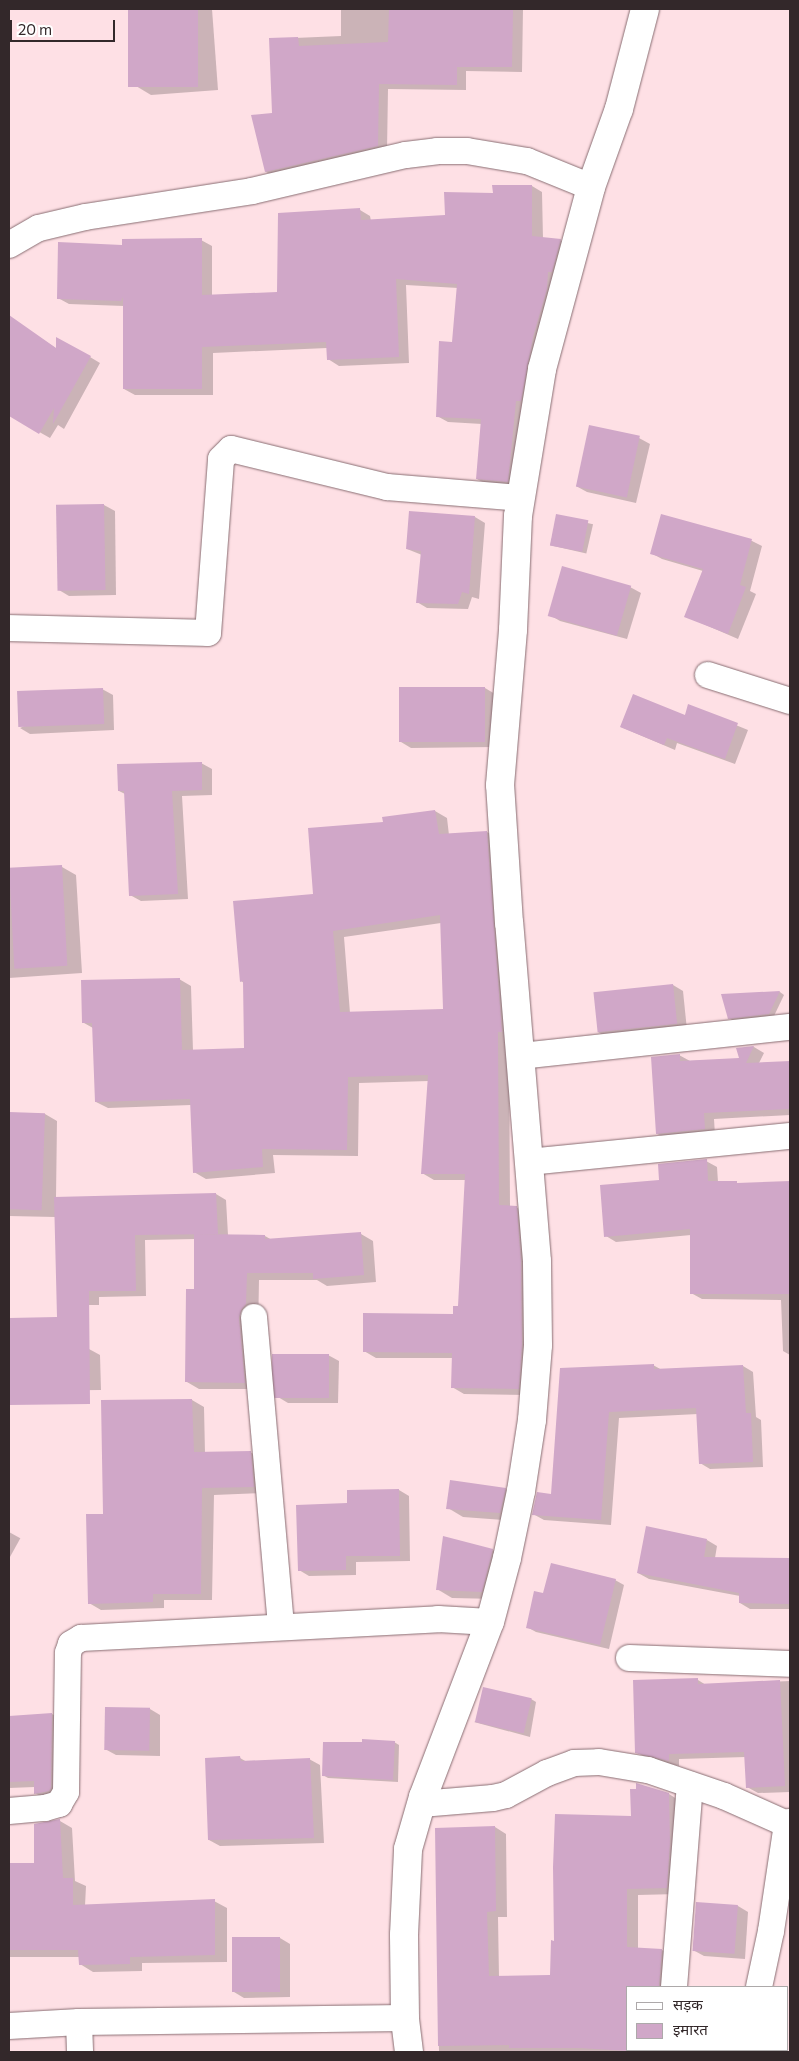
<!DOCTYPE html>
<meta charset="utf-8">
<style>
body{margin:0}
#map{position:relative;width:799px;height:2061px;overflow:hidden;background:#fee0e5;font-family:Commissioner,"Noto Sans Devanagari",sans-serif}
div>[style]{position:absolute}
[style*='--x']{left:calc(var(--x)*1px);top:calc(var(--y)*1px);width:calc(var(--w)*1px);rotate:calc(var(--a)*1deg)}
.shadow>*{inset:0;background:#0003;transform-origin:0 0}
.building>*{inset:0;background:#d0a7c8;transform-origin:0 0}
.roads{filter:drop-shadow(0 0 1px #896e73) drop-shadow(0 0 1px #896e73)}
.street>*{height:26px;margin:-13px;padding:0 13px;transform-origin:13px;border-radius:13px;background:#fff}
.secondary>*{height:28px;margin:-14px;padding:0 14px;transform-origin:14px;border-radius:14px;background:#fff}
span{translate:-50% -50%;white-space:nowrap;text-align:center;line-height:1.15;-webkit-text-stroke:4px #fff;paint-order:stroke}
.frame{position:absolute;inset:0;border:10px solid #33282a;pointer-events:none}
.legend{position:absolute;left:626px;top:1986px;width:162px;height:65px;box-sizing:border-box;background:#fff;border:1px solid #ada9aa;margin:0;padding:6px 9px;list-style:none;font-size:15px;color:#33282a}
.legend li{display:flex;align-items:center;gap:10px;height:25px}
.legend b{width:25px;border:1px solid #ada9aa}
.scale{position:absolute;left:10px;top:20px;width:105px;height:22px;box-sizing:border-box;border:2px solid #33282a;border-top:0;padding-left:6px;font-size:15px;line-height:18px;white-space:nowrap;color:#33282a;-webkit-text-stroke:4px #fff;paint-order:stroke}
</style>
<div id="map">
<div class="shadow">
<i style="clip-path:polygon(130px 9px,212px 9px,218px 90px,151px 95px,136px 86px)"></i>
<i style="clip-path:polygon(341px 9px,523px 9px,522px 72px,466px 71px,466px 90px,388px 89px,387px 151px,276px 177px,266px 172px,274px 114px,271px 39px,341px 36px)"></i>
<i style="clip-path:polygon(532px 186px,542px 192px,543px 239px,560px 240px,571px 246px,518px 487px,488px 485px,477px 479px,482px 424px,448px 422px,437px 416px,453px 343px,458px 288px,406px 285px,409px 363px,339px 366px,328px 359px,327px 348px,213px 353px,213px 395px,135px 395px,124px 389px,124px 306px,69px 304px,58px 298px,124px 246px,201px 240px,212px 246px,212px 296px,278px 293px,360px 210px,370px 216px,371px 221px,446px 216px,494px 194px)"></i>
<i style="clip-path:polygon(9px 317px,57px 349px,90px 357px,100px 363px,64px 429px,58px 425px,50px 438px,9px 415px)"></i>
<i style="clip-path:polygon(639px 438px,650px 444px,636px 503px,587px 492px,576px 486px)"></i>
<i style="clip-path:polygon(104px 505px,115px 511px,116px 595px,69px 596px,59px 590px,58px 506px)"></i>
<i style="left:557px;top:516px;width:37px;height:30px;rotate:13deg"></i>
<i style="clip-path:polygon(662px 516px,752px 541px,762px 546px,750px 591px,756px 594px,738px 639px,685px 616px,703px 571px,662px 559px,651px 553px)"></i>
<i style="clip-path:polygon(475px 517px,485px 523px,479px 599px,472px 597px,468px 609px,427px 608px,417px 602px,422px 555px,407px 549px)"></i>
<i style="clip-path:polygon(630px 587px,641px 593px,627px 639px,560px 621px,550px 615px)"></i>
<i style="clip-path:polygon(485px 688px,495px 694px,495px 747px,411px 748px,401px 742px)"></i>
<i style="clip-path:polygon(102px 689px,113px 695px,114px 730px,30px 734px,20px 728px)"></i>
<i style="clip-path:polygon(689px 706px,748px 730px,735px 764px,677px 743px,675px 750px,621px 727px,685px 716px)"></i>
<i style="clip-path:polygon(201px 763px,212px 769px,212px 795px,182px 796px,188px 899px,141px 901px,130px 895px,125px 794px,119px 791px)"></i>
<i style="clip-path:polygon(evenodd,435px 811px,447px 818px,449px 835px,487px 832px,499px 839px,509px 1038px,510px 1207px,516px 1207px,528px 1214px,530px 1395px,464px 1394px,452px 1387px,453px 1358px,376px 1358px,364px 1351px,454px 1315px,459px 1307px,466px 1180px,434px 1180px,422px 1173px,429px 1081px,359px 1083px,358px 1156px,273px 1155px,275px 1173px,206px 1179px,194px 1172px,191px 1105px,108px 1108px,96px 1102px,93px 1028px,84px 1023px,179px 979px,191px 986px,193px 1051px,245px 1049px,244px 983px,241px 981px,315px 895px,384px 823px,435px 811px,441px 923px,444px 1011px,350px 1013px,344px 937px,441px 923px)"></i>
<i style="clip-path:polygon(62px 867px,76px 875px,82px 973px,9px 978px,9px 870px)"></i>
<i style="clip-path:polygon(673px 985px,683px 991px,687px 1030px,608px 1038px,598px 1032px)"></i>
<i style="clip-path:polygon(780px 992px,784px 995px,774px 1016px,734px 1021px,729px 1018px,722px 995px)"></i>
<i style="clip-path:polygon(754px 1047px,764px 1053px,759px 1063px,790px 1062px,790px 1115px,714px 1119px,715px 1135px,668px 1139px,657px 1134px,679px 1055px,690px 1061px,740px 1059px,737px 1049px)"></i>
<i style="clip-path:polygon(9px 1113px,45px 1114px,57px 1121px,56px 1198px,216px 1194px,226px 1200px,228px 1235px,265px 1236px,272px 1240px,361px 1234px,373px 1241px,376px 1282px,327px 1286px,317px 1280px,259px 1280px,257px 1389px,199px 1389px,187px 1382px,195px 1291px,196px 1239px,145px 1240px,146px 1296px,99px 1297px,99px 1305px,68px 1305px,55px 1217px,9px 1216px)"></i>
<i style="clip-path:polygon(706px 1161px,717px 1167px,718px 1182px,740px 1184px,790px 1183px,790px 1355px,783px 1351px,781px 1300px,702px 1299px,691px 1293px,691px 1235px,616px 1242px,606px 1236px,661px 1181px)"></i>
<i style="clip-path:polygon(89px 1349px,100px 1355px,101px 1390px,9px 1391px,9px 1350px)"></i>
<i style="clip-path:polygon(328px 1355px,339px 1361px,338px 1403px,288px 1403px,278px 1397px)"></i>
<i style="clip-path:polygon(653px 1365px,662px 1370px,743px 1366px,753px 1372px,756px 1417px,761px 1420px,763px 1467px,710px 1469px,700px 1463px,698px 1414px,619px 1418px,611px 1525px,544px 1520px,533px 1514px,552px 1495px,561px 1369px)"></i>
<i style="clip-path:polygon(192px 1400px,204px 1407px,205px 1453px,250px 1452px,262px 1459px,265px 1493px,214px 1495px,212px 1600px,164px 1600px,164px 1608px,101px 1610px,89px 1603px,104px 1515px)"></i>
<i style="clip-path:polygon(505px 1489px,520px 1498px,515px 1521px,463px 1517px,448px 1508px)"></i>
<i style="clip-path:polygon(399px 1490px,409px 1496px,410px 1561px,356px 1562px,356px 1575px,309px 1576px,299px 1570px,348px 1504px)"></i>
<i style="left:9px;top:1532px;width:13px;height:75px;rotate:29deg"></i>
<i style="clip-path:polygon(707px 1540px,717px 1546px,715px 1558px,790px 1559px,790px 1609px,750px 1609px,740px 1603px,740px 1596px,649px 1579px,638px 1573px)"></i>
<i style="clip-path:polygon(493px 1550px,507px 1558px,497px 1599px,452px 1598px,437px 1589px)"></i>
<i style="clip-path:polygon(615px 1580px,624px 1585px,609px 1649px,536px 1632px,527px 1627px)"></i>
<i style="clip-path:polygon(698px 1680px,706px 1685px,790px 1681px,790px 1792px,758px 1793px,747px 1787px,746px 1757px,679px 1759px,679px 1766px,647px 1758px,636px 1752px)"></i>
<i style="clip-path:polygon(531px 1699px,536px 1702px,530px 1737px,474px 1722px)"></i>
<i style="clip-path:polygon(150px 1709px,160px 1715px,160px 1756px,116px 1755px,105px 1749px)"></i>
<i style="clip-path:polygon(52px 1714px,63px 1720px,62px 1794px,46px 1799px,35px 1793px,35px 1787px,9px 1788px,9px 1717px)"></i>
<i style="clip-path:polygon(394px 1742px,399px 1745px,398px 1782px,328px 1778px,323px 1775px)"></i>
<i style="clip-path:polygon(240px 1758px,247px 1762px,309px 1759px,320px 1765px,324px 1843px,220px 1846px,209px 1840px)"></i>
<i style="clip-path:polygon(669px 1794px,680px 1801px,678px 1894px,638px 1895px,638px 1949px,662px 1950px,673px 1957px,670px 1987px,628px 1987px,628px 2050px,667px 2050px,666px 2052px,439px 2052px,436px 1829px,495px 1827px,506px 1834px,507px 1917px,498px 1917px,499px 1977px,551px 1976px,555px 1942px,632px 1817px)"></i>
<i style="clip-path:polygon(60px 1821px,72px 1828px,75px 1881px,86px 1886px,85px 1906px,214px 1901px,227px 1908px,227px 1962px,142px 1963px,142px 1971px,93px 1972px,80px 1964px,80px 1957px,9px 1957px,9px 1864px,36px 1864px)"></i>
<i style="clip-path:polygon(697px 1903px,738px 1906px,748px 1912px,745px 1959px,704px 1956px,693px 1950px)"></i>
<i style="clip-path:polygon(280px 1938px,290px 1944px,290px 1997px,244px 1998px,234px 1992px,234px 1939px)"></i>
</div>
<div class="building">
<i style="left:128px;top:9px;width:70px;height:78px"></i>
<i style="clip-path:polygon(389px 9px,513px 9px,512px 67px,457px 67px,457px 85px,379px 84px,378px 146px,265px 172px,251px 115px,272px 113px,269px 38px,298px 37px,299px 46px,388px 42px)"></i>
<i style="clip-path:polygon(492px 185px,532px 185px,532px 236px,561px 239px,552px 272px,548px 272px,547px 289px,533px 337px,521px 401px,516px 401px,508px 482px,476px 479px,481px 419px,436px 417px,439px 341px,452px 342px,457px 284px,396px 279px,399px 357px,327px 360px,326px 342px,202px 347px,202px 389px,123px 389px,123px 297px,121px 301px,57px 299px,58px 242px,122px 245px,122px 239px,202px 238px,202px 295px,277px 292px,278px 213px,360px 208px,361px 220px,445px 215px,444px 192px,493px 193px)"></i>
<i style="clip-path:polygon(9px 315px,56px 348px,56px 337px,91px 356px,53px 424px,54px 408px,39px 434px,9px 416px)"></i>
<i style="left:589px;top:425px;width:52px;height:63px;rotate:12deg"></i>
<i style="left:104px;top:504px;width:86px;height:48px;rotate:89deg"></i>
<i style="clip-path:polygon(409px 511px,475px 516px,469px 594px,462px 592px,458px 604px,416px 603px,421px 551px,406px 549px)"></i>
<i style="left:556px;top:514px;width:33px;height:32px;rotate:11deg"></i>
<i style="clip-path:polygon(661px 514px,752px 539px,740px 585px,746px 587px,728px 634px,684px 617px,703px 569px,650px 554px)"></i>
<i style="left:562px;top:566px;width:72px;height:52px;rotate:16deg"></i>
<i style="left:485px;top:687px;width:55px;height:86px;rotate:90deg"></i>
<i style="left:103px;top:688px;width:36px;height:86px;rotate:88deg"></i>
<i style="clip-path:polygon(633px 694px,685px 715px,688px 704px,738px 723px,725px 759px,667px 738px,664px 745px,620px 727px)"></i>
<i style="clip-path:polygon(202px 762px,202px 790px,172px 791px,178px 894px,129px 896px,124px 791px,118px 791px,117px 764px)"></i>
<i style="clip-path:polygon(evenodd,435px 810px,439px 834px,487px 831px,502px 1032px,498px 1032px,499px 1205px,517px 1206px,521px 1262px,522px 1344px,519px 1389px,451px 1388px,452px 1353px,363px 1352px,363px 1313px,453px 1314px,453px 1306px,458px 1306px,465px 1174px,421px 1174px,428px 1075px,348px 1077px,347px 1150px,262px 1149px,263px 1167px,193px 1173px,190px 1099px,95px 1102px,92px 1023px,82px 1023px,81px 980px,180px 978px,182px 1050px,244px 1048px,243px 981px,240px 982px,233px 901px,313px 894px,308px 828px,383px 822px,382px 817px,435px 810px,440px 915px,443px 1009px,340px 1012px,333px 931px,440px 915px)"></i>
<i style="left:62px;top:865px;width:101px;height:53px;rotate:87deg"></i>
<i style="left:673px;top:984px;width:40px;height:80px;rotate:84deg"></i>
<i style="clip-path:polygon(780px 991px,769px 1014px,728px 1019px,721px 994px)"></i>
<i style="clip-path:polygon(754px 1046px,746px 1063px,790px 1061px,790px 1109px,704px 1113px,705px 1129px,656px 1134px,651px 1057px,680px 1054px,680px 1061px,739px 1058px,736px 1048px)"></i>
<i style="left:9px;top:1112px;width:36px;height:97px;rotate:2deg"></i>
<i style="clip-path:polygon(707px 1159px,708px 1181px,737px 1181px,737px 1183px,790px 1181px,790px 1294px,690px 1294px,690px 1229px,604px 1237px,600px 1185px,659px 1180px,658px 1164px)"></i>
<i style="clip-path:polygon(216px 1193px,218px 1234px,135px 1235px,136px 1291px,89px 1291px,90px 1404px,9px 1405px,9px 1318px,57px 1317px,54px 1197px)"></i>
<i style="clip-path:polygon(361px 1232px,364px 1275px,313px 1279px,313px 1273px,247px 1273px,246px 1304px,241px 1310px,239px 1318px,245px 1383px,185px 1382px,186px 1289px,194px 1289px,194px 1234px,265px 1235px,265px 1239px)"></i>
<i style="left:272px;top:1354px;width:57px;height:44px"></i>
<i style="clip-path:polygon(654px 1364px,654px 1369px,743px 1365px,746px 1413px,751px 1413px,753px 1462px,699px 1464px,696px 1408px,609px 1412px,601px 1520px,532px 1515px,537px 1492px,551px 1494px,560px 1368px)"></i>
<i style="clip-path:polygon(192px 1399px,194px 1452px,251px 1451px,254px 1487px,202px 1488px,201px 1594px,153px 1594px,153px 1602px,88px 1604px,86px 1514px,103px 1514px,101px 1400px)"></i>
<i style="clip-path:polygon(450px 1480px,506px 1488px,500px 1513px,446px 1509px)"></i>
<i style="clip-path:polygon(399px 1489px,400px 1556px,346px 1556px,346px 1570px,298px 1571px,296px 1505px,347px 1503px,347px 1490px)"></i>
<i style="clip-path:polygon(646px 1526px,707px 1539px,704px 1557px,790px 1558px,790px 1604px,739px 1603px,739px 1593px,637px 1573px)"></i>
<i style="clip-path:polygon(443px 1536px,493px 1549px,482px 1592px,436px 1590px)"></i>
<i style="clip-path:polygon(551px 1563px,616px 1579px,600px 1645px,526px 1628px,534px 1591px,543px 1593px)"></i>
<i style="clip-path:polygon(698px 1678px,698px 1684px,780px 1680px,785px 1786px,746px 1788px,744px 1752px,669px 1754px,669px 1761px,635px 1753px,633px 1680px)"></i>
<i style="left:483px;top:1687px;width:50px;height:36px;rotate:13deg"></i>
<i style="left:105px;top:1707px;width:45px;height:43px;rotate:1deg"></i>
<i style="clip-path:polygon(52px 1713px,51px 1788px,49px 1791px,34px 1794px,34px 1781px,9px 1782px,9px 1716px)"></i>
<i style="clip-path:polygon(362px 1739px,395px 1741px,393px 1780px,322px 1776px,323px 1742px,362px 1742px)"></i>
<i style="clip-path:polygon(240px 1756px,241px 1761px,310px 1758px,314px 1838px,208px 1840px,205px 1758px)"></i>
<i style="clip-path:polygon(636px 1783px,669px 1793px,670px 1843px,667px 1888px,627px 1889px,627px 1947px,662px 1949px,659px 1987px,628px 1987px,628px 2051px,580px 2048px,509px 2048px,509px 2045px,438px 2046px,435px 1828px,495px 1826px,496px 1911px,487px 1912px,489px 1976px,550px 1975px,551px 1940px,554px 1941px,553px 1867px,555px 1814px,631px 1816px,630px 1789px,636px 1789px)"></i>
<i style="clip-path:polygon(60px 1819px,63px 1878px,73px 1878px,73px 1905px,215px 1899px,215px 1955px,130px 1957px,130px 1964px,79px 1965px,78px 1950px,9px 1950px,9px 1863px,34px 1863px,34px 1824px)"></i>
<i style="left:696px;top:1902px;width:42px;height:49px;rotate:4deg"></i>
<i style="left:232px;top:1937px;width:48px;height:55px"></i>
</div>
<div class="roads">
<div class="street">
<i style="--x:9;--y:245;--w:34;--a:-30"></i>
<i style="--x:39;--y:228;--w:47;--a:-13.4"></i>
<i style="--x:85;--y:217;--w:169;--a:-8.8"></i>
<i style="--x:252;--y:191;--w:158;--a:-13.2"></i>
<i style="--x:406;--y:155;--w:31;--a:-7"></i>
<i style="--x:437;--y:151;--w:30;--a:0"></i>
<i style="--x:467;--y:151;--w:61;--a:9.5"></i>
<i style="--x:527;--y:161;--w:69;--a:22.1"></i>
<i style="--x:9;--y:628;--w:199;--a:1.4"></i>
<i style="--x:208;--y:633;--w:174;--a:-85.7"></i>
<i style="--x:221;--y:459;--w:14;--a:-45"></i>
<i style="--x:231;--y:449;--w:161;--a:13.7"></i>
<i style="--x:387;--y:487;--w:133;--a:4.7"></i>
<i style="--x:708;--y:675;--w:86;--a:17.6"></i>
<i style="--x:521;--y:1056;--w:271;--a:-6.2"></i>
<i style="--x:529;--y:1162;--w:262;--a:-5.7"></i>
<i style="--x:254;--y:1317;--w:311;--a:85"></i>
<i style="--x:629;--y:1658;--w:161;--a:2.1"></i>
<i style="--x:421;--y:1804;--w:72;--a:-4.8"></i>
<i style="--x:493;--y:1798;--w:13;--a:-13"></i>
<i style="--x:506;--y:1795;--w:47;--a:-28.2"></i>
<i style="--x:547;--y:1773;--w:29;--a:-20"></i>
<i style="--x:574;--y:1763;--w:25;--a:-2"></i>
<i style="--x:599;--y:1762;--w:50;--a:9.3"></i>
<i style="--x:648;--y:1770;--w:80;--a:18.9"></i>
<i style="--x:724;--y:1796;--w:69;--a:24"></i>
<i style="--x:787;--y:1824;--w:4;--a:-34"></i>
<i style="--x:9;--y:1811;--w:36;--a:-5"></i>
<i style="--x:45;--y:1808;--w:15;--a:-16"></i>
<i style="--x:59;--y:1804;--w:14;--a:-60"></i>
<i style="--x:66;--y:1792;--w:139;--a:-89.2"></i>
<i style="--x:68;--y:1653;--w:9;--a:-72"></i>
<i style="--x:71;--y:1644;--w:12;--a:-31"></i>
<i style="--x:81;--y:1638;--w:358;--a:-3"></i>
<i style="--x:438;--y:1619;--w:52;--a:3.3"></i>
<i style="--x:674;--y:1987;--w:203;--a:-85.5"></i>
<i style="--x:759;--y:1987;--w:57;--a:-77.9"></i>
<i style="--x:771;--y:1931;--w:108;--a:-81.5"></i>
<i style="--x:79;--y:2022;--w:30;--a:88"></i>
<i style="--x:9;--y:2026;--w:70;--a:-3.3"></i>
<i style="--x:79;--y:2022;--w:326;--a:-0.7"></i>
<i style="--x:669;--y:2052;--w:2;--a:-90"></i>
<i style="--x:740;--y:2052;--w:3;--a:-45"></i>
</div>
<div class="secondary">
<i style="--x:409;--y:2052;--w:34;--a:-97"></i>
<i style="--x:405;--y:2018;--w:83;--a:-90.7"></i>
<i style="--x:404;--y:1935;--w:86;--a:-87.3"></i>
<i style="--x:408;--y:1849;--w:54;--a:-73.9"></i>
<i style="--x:423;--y:1797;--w:187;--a:-69.1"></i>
<i style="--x:490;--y:1622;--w:66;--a:-75.1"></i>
<i style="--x:507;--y:1558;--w:68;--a:-78.2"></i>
<i style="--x:521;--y:1491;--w:72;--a:-81.2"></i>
<i style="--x:532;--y:1420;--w:75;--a:-85.4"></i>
<i style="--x:538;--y:1345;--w:84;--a:-90.7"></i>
<i style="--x:537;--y:1261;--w:339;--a:-94.7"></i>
<i style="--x:509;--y:923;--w:138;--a:-93.7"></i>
<i style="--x:500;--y:785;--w:156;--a:-85.2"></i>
<i style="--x:513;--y:630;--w:114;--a:-87.5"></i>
<i style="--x:518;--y:516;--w:149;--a:-80.7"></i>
<i style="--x:542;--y:369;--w:188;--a:-74.9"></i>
<i style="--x:591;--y:187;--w:83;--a:-70.3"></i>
<i style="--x:619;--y:109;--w:103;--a:-75.4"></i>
</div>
</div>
<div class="frame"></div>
<ul class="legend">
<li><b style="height:6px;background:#fff"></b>सड़क</li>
<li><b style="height:14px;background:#d0a7c8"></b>इमारत</li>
</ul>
<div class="scale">20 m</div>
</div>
